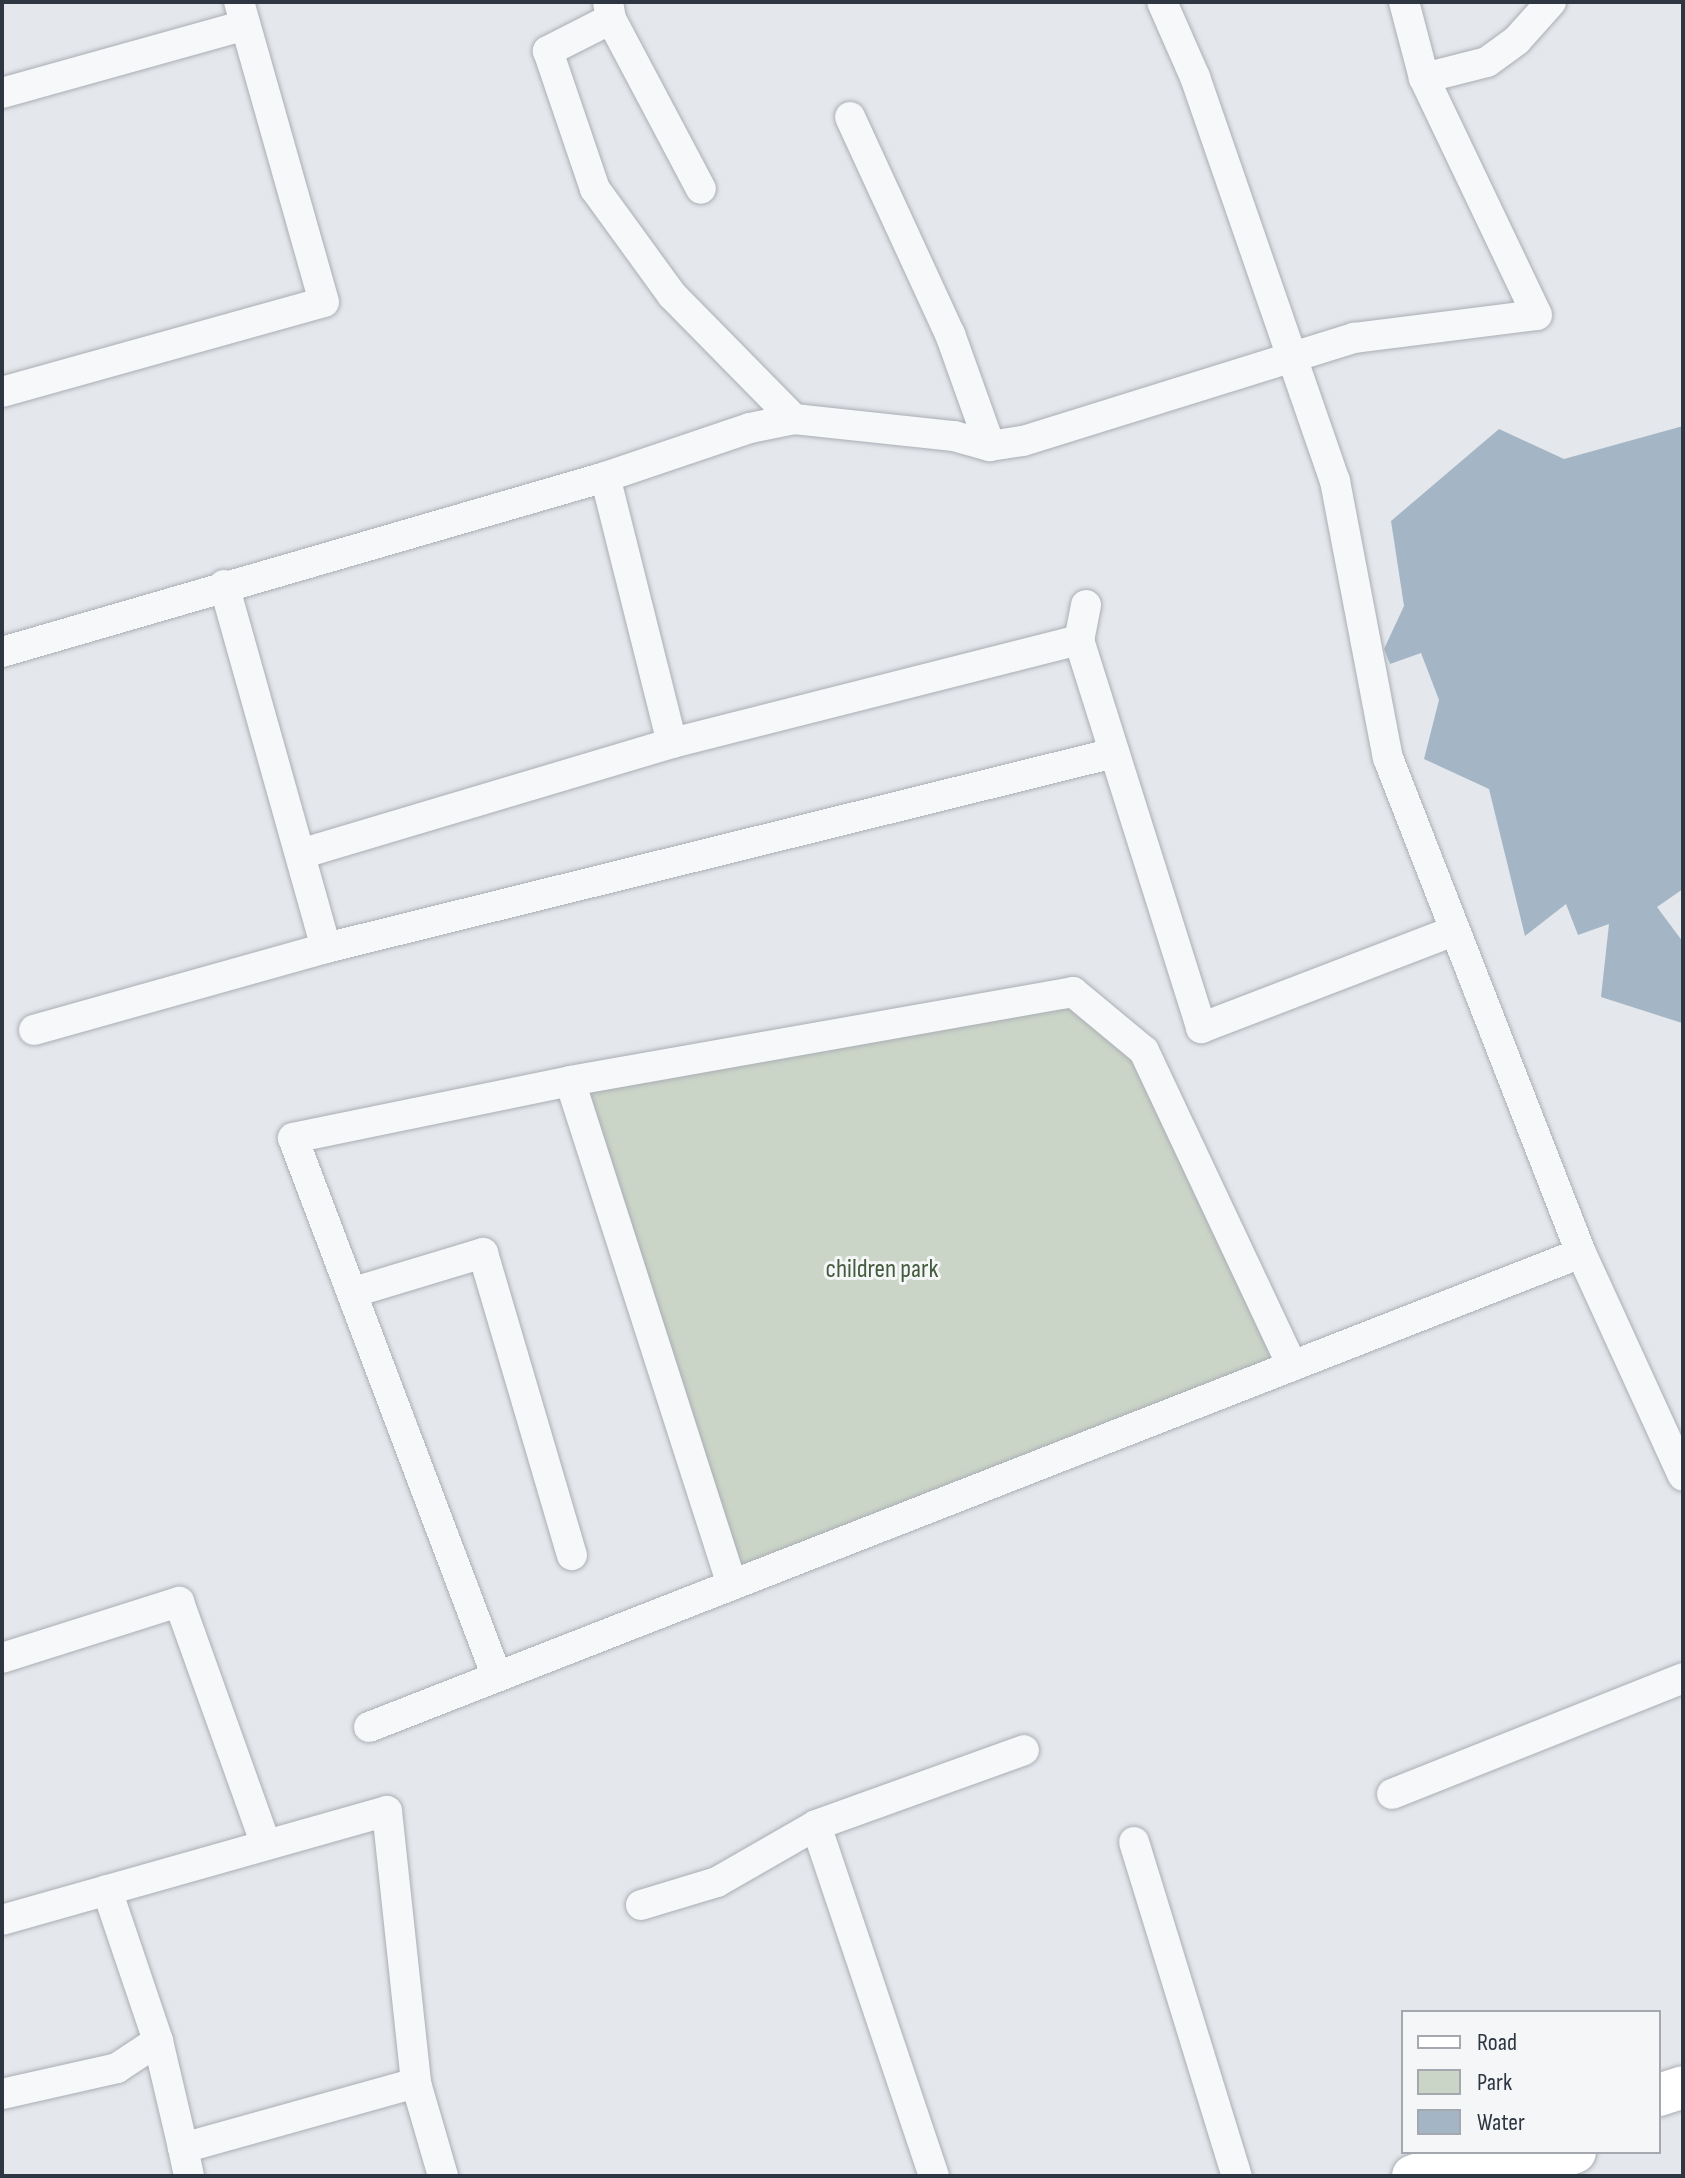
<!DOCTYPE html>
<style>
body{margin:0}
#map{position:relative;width:1685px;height:2178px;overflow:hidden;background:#e4e7eb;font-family:"Sofia Sans Condensed",sans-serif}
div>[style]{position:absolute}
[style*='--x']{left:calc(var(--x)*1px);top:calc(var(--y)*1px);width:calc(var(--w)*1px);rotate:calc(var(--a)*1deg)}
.green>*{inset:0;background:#cad4c7}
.water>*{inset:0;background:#a4b6c6}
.roads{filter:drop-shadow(0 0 2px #aaaeb5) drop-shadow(0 0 2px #aaaeb5)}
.street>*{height:30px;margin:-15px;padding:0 15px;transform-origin:15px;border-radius:15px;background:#f7f8f9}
.secondary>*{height:42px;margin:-21px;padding:0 21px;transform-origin:21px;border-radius:21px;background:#fff}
span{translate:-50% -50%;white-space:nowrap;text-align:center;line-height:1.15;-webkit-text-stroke:6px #f4f6f8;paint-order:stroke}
.park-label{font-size:26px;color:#445c3d}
.frame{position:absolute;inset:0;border:4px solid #2e3641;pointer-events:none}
.legend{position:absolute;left:1401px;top:2010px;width:260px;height:144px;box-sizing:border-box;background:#f4f6f8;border:2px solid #a5a9af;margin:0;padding:10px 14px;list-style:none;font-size:24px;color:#2e3641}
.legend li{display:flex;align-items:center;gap:16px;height:40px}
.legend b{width:40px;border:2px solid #a5a9af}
</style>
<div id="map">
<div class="green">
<i style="clip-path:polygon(1049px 997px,1144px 1051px,1292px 1366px,732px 1585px,570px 1081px)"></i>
</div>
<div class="water">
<i style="clip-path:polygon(1683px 426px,1683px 889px,1657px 907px,1683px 942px,1682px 1023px,1601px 997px,1609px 924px,1578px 935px,1566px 904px,1525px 936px,1489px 789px,1424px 759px,1439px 700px,1421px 653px,1390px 664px,1384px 649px,1404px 606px,1391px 521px,1499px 429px,1564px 459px)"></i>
</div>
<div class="roads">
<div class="street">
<i style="--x:608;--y:2;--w:17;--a:80"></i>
<i style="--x:611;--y:19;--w:192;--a:62.1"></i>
<i style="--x:1162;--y:2;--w:82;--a:66.3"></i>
<i style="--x:1195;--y:77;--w:428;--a:70.9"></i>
<i style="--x:1335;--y:481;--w:282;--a:79.2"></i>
<i style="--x:1388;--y:758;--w:531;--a:68.7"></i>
<i style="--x:611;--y:19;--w:71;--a:153.1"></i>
<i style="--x:548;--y:51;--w:146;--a:71.2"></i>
<i style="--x:595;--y:189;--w:131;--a:54"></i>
<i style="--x:672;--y:295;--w:174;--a:45.5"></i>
<i style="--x:1424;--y:78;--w:65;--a:-14.3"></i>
<i style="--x:1487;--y:62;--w:37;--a:-36"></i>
<i style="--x:1517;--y:40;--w:51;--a:-48.2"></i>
<i style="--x:2;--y:93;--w:252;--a:-15.6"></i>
<i style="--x:850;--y:117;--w:239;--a:65.3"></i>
<i style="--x:950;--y:334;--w:119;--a:70.3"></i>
<i style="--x:2;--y:392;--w:334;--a:-15.6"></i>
<i style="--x:324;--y:302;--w:312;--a:-105.8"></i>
<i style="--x:224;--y:585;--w:377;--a:74.3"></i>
<i style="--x:1086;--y:605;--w:36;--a:101"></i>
<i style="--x:1079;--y:640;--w:407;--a:72.5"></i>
<i style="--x:1201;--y:1028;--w:271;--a:-21"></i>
<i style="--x:2;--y:652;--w:628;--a:-16.18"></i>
<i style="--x:605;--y:477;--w:153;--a:-18.7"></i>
<i style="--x:750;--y:428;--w:45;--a:-11.6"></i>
<i style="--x:794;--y:419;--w:161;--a:6.1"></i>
<i style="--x:954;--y:436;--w:37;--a:16"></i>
<i style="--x:990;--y:446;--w:33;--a:-9"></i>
<i style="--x:1023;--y:441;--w:347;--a:-17.3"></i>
<i style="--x:1354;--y:338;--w:184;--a:-7.2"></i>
<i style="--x:1537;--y:315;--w:263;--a:-115.5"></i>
<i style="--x:1424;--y:78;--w:79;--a:-104.7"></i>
<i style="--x:672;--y:743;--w:420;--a:-14.2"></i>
<i style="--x:300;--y:854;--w:388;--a:-16.6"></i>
<i style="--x:672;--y:743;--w:274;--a:-104.1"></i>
<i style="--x:34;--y:1030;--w:303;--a:-15.7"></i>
<i style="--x:326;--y:948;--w:812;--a:-13.9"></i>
<i style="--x:354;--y:1292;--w:135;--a:-16.8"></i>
<i style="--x:483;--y:1253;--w:315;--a:73.6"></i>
<i style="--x:732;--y:1585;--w:529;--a:-107.82"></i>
<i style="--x:570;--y:1081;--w:511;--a:-10.03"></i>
<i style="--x:1073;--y:992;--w:92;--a:39.7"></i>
<i style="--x:1144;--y:1051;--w:348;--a:64.8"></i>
<i style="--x:2;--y:1658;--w:186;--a:-17.6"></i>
<i style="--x:179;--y:1602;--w:258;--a:70.3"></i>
<i style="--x:497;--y:1677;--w:576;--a:-110.73"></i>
<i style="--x:293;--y:1138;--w:283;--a:-11.6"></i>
<i style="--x:369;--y:1727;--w:1301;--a:-21.36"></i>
<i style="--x:1581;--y:1253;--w:245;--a:65.4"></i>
<i style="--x:1392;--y:1794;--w:313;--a:-21.7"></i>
<i style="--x:1134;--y:1842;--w:350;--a:72.9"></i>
<i style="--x:107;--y:1890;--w:159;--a:71.3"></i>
<i style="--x:641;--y:1905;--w:79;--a:-16.8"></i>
<i style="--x:717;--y:1882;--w:114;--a:-29.9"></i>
<i style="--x:2;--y:1920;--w:400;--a:-15.8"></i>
<i style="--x:387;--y:1811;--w:274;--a:83.9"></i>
<i style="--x:416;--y:2083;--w:97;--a:73.8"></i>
<i style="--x:2;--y:2094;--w:118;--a:-12.7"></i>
<i style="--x:117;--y:2068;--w:49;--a:-33.4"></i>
<i style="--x:158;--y:2041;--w:110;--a:76.8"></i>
<i style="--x:189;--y:2176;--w:29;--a:-102"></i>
<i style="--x:183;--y:2148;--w:242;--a:-15.6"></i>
<i style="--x:934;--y:2176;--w:370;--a:-108.6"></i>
<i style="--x:816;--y:1825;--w:221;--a:-19.8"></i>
</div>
<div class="secondary">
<i style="--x:1659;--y:2095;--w:25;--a:-18"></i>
<i style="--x:1413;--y:2176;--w:77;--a:-18.2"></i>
<i style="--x:1507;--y:2176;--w:72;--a:-19.4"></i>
</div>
</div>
<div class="park-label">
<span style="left:882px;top:1270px">children park</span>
</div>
<div class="frame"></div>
<ul class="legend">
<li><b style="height:10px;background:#fff"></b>Road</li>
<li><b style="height:22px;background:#cad4c7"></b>Park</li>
<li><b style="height:22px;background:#a4b6c6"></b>Water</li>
</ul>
</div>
